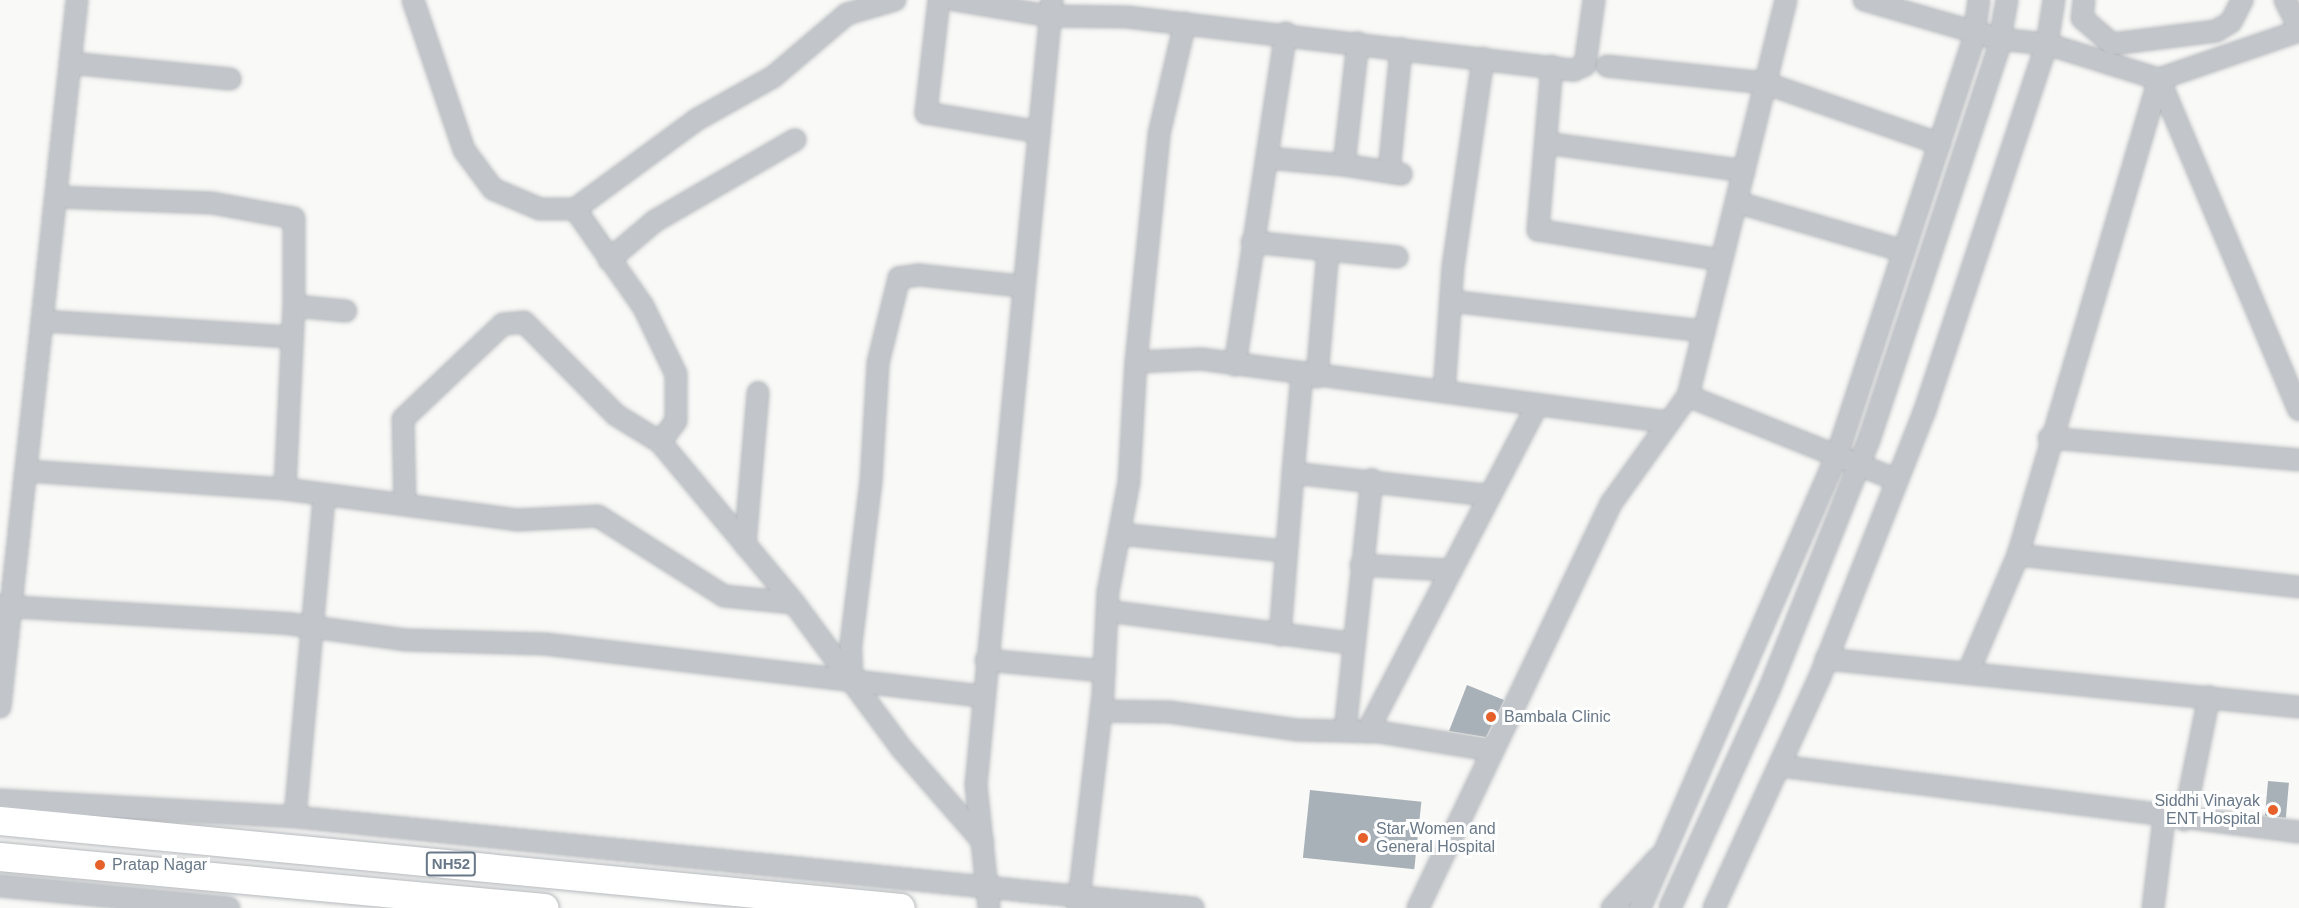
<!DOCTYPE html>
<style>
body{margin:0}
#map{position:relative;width:2299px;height:908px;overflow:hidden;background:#f9f9f7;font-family:Arial,sans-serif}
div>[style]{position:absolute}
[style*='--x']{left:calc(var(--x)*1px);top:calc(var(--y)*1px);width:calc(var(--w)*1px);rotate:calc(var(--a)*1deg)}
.building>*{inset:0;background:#a9b1b8;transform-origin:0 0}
.roads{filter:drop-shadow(0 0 2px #b6b9bd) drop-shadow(0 0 2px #b6b9bd)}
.minor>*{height:20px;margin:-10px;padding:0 10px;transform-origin:10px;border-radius:10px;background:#c2c6cb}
.highway>*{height:28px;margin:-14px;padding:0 14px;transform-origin:14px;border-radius:14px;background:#fff}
.dots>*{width:16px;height:16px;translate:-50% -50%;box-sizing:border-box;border:3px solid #fff;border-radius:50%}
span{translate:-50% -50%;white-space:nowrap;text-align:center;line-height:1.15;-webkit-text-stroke:6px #fff;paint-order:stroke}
.shield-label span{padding:2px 4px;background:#fff;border:2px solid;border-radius:4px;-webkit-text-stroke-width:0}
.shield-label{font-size:15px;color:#687888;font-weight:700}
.poi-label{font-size:16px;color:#687888}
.left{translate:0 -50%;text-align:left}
.right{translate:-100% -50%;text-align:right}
</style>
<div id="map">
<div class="building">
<i style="clip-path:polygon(1467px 685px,1504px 700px,1486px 737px,1449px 731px)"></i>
<i style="left:2268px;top:781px;width:21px;height:35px;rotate:5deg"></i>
<i style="left:1310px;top:790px;width:112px;height:68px;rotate:6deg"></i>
</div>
<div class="roads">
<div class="minor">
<i style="--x:413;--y:0;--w:158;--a:71.2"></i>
<i style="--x:464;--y:150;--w:49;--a:53.4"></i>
<i style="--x:493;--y:189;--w:51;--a:23.1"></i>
<i style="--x:540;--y:209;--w:35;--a:0"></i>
<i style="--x:575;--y:209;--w:150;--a:-36.3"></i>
<i style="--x:696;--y:120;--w:88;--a:-29.2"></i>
<i style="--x:773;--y:77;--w:97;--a:-40.4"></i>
<i style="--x:847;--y:14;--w:50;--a:-16.3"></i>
<i style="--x:939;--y:0;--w:114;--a:96.6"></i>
<i style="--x:926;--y:113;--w:115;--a:9.5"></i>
<i style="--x:954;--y:0;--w:97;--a:9.5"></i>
<i style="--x:1050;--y:16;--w:77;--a:0.7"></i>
<i style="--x:1127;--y:17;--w:450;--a:6.8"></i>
<i style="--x:1574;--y:70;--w:12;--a:-24"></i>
<i style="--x:1585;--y:65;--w:66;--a:-82.1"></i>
<i style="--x:1864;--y:0;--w:141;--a:16.1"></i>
<i style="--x:1999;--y:39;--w:48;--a:5.9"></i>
<i style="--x:2047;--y:44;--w:117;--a:17.4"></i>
<i style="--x:2159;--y:79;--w:148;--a:-18.9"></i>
<i style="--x:2084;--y:0;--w:18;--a:96"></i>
<i style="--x:2082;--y:18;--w:40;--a:41"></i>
<i style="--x:2112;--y:44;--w:105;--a:-7.1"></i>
<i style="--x:2216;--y:31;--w:17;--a:-31"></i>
<i style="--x:2231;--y:22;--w:25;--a:-63"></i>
<i style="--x:2285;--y:0;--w:30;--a:63"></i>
<i style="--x:70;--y:63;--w:161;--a:5.7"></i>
<i style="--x:1552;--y:66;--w:165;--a:94.9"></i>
<i style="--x:1538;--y:230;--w:186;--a:9.3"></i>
<i style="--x:1607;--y:66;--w:159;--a:6.1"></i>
<i style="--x:1765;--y:83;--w:185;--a:19.2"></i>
<i style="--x:2159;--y:79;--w:359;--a:67.1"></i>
<i style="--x:1546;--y:143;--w:200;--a:8"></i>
<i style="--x:1267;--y:158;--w:77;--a:5.2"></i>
<i style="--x:1344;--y:165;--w:123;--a:-83.5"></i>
<i style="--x:1344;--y:165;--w:58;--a:9"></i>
<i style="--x:1389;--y:172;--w:124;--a:-84.4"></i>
<i style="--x:57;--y:197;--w:155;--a:2.2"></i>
<i style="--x:212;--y:203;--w:83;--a:10.4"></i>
<i style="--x:294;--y:218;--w:88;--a:90"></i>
<i style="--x:294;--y:306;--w:52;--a:5.5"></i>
<i style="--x:1736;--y:202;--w:175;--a:16.3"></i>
<i style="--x:575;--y:209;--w:118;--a:55"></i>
<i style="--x:643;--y:306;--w:76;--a:64.1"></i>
<i style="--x:676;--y:374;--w:47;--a:90"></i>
<i style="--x:676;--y:421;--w:26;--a:127"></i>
<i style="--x:1252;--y:242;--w:146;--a:5.9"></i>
<i style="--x:609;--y:260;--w:60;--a:-40.3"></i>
<i style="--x:655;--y:221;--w:162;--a:-30.1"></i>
<i style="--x:1451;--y:301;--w:255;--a:6.8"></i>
<i style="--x:44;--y:321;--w:248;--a:3.7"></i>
<i style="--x:1136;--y:362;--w:229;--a:-84.2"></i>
<i style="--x:1159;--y:134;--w:114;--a:-76.8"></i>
<i style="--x:1235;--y:365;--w:336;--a:-81.3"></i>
<i style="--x:1317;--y:377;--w:127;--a:-85"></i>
<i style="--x:1444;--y:392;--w:125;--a:-85.9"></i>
<i style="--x:1453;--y:267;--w:211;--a:-81.8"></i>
<i style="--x:1688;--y:396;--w:408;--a:-76.1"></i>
<i style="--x:2049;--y:438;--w:251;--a:5"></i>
<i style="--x:27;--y:471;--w:259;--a:4"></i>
<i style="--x:285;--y:489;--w:234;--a:7.6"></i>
<i style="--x:517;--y:520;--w:81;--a:-2.8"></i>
<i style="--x:598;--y:516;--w:149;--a:32.4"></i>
<i style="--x:724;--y:596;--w:70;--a:5.7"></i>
<i style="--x:1293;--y:473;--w:99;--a:-84.8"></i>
<i style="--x:285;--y:489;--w:183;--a:-87.2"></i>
<i style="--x:405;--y:504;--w:85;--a:-91.3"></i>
<i style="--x:403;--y:419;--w:138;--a:-43.5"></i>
<i style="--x:503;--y:324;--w:21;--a:-5"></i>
<i style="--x:524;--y:322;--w:131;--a:45.3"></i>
<i style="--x:616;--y:415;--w:52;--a:31.5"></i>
<i style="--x:660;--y:442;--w:209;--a:50.2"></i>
<i style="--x:794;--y:603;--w:182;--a:53.5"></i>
<i style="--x:902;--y:749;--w:123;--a:48.9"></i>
<i style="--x:1120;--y:534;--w:166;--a:5.9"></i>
<i style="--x:745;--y:545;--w:153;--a:-85.1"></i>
<i style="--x:2018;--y:555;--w:283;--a:6.5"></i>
<i style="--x:1361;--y:565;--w:88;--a:3.3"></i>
<i style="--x:0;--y:606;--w:292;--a:3.5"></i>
<i style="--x:291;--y:624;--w:117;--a:7.9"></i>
<i style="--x:407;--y:640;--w:138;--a:1.7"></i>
<i style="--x:545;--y:644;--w:441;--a:6.8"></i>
<i style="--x:1107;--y:611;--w:246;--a:7.5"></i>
<i style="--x:1280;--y:635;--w:163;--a:-85.4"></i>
<i style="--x:1293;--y:473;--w:194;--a:6.5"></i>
<i style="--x:1826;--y:659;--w:475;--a:5.8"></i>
<i style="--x:986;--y:660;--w:119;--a:5.3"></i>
<i style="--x:1968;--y:673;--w:128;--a:-67"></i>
<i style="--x:2018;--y:555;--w:496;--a:-73.5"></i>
<i style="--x:852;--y:682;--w:38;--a:-92"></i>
<i style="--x:851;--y:644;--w:163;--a:-83"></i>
<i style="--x:871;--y:482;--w:119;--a:-86.6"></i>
<i style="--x:878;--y:363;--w:88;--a:-76.1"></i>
<i style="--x:899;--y:278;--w:20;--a:-9"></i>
<i style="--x:919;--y:275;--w:103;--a:6.2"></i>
<i style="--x:0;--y:707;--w:711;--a:-83.78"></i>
<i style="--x:1101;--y:711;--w:68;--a:0.8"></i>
<i style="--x:1169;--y:712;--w:129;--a:8"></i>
<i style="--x:1297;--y:730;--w:82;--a:1.4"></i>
<i style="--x:1379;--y:732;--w:112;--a:9.2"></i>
<i style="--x:1345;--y:731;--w:253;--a:-83.9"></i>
<i style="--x:1367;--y:732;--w:368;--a:-62.5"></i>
<i style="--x:1780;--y:766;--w:523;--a:7.25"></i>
<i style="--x:0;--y:800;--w:295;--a:3.3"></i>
<i style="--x:295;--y:817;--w:903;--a:5.79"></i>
<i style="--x:295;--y:817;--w:322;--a:-84.8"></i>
<i style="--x:2184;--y:820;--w:126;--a:-78.5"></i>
<i style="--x:0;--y:886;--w:230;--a:5.5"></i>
<i style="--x:1078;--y:907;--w:215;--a:-83.3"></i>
<i style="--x:1103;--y:693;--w:101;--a:-87.2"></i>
<i style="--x:1108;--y:592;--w:112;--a:-79.2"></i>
<i style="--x:1129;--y:482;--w:120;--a:-86.7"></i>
<i style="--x:1136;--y:362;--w:65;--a:-2.6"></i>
<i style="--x:1201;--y:359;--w:472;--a:7.7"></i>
<i style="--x:989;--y:908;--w:124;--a:-96"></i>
<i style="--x:976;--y:785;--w:789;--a:-84.47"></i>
<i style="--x:1418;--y:908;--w:450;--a:-64.5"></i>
<i style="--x:1612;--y:502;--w:130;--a:-54.4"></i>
<i style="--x:1688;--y:396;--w:225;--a:21.9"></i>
<i style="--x:1612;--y:908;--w:69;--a:-47.3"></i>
<i style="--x:1640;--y:908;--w:491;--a:-66.5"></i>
<i style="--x:1836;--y:458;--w:438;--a:-71.8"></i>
<i style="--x:1973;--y:42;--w:42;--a:-81.9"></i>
<i style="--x:1670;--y:908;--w:239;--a:-65.6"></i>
<i style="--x:1769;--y:690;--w:269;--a:-68.2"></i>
<i style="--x:1869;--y:440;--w:411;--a:-71.7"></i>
<i style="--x:1998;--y:50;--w:51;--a:-79.8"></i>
<i style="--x:1714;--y:908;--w:252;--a:-65.4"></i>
<i style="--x:1819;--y:679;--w:286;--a:-68.5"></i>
<i style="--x:1924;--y:413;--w:389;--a:-71.6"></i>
<i style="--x:2047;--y:44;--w:45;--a:-81"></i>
<i style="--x:2153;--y:908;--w:91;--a:-83"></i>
</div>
<div class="highway">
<i style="--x:0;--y:821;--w:905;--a:5.52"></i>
<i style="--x:0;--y:857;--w:547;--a:5.35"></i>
</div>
</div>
<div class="dots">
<i style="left:1491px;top:717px;background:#e6602a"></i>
<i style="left:2273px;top:810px;background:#e6602a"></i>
<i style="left:1363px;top:838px;background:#e6602a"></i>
<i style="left:100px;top:865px;background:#e6602a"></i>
</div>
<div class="shield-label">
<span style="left:451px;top:864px">NH52</span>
</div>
<div class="poi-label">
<span class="left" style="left:1504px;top:717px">Bambala Clinic</span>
<span class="right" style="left:2260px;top:810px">Siddhi Vinayak<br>ENT Hospital</span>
<span class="left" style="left:1376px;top:838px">Star Women and<br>General Hospital</span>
<span class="left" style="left:112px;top:865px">Pratap Nagar</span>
</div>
</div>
